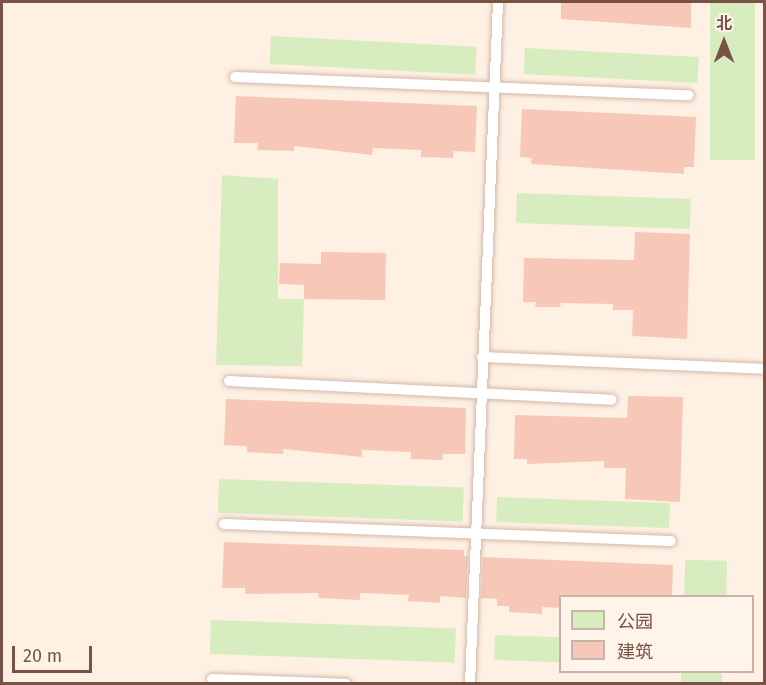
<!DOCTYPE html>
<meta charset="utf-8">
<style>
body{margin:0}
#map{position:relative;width:766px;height:685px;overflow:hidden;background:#fef0e2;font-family:"Fira Sans","Noto Sans SC",sans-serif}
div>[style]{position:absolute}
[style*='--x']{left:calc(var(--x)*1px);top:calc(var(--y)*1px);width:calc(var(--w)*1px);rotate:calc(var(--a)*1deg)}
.green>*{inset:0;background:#d8edbf;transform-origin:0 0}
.building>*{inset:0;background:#f7c8b7}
.roads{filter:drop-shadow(0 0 2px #d3b8aa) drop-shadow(0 0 2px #d3b8aa)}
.lane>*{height:10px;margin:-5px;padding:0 5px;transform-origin:5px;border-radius:5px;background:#fff}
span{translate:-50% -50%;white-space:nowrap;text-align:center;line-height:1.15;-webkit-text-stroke:5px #fff4ea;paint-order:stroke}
.frame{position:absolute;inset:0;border:3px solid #795246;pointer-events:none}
.legend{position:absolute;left:559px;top:595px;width:195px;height:78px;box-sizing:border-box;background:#fff4ea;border:2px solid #c9b3a8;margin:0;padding:8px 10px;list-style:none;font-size:18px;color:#795246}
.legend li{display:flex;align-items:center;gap:12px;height:30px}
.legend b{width:30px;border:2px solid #c9b3a8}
.north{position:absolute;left:694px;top:12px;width:60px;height:60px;-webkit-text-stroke:4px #fff4ea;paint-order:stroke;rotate:0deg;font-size:16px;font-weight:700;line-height:24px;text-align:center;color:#795246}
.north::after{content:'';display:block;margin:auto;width:21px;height:27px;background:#795246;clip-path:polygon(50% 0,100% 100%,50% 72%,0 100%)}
.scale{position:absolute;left:12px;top:646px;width:80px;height:27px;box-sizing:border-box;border:3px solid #795246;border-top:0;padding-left:8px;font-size:18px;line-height:21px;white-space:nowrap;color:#795246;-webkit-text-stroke:4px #fff4ea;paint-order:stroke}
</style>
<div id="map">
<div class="green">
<i style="left:710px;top:2px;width:45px;height:158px"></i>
<i style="left:271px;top:36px;width:206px;height:28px;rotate:3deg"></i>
<i style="left:525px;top:48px;width:174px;height:26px;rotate:3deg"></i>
<i style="clip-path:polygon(222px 175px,278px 179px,278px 299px,304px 299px,302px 366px,216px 365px)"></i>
<i style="left:517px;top:193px;width:174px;height:30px;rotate:2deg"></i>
<i style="left:219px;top:479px;width:245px;height:34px;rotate:2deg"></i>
<i style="left:497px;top:497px;width:173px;height:25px;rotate:2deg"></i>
<i style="left:685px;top:560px;width:42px;height:36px;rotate:1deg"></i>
<i style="left:211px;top:620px;width:245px;height:34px;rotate:2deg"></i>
<i style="left:495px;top:635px;width:65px;height:25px;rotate:2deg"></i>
<i style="left:681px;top:672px;width:41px;height:11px"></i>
</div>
<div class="building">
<i style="clip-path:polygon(561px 2px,691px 2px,691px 28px,561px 19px)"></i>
<i style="clip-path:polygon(236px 96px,477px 106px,475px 152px,453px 151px,453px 158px,421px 157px,421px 150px,373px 148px,372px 155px,294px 146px,294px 151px,257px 150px,258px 143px,234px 143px)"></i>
<i style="clip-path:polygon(522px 109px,696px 117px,694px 167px,684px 167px,684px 174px,531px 164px,532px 158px,520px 157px)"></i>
<i style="clip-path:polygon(635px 232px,690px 234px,687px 339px,632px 336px,633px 310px,613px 310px,613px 304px,561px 303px,560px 307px,535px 307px,536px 302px,523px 302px,524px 258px,634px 260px)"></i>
<i style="clip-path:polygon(321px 252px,386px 253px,385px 300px,304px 299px,304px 285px,279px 284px,280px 263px,321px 264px)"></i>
<i style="clip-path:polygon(628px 396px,683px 397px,680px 502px,625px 499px,626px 468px,604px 468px,604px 461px,527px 464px,527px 459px,514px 459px,515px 415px,627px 418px)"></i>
<i style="clip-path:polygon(226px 399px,466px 408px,465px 454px,443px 454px,442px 460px,411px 459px,411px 452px,362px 450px,362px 457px,283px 449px,283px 454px,247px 452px,247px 446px,224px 445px)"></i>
<i style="clip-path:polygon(224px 542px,464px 550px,464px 556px,468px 556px,466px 598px,440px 596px,440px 603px,408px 601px,409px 595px,360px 593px,360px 600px,319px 598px,318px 593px,245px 594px,245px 588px,222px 588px)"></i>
<i style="clip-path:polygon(483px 557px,673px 565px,672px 597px,561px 597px,561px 608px,542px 607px,542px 614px,509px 612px,509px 606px,497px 606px,497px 599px,481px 598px)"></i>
</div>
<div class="roads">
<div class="lane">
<i style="--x:235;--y:77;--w:454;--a:2.3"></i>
<i style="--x:482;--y:357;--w:282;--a:2.4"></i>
<i style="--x:229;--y:381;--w:383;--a:2.8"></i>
<i style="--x:224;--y:524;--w:447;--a:2.2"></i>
<i style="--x:212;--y:679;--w:134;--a:2.1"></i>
<i style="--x:470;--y:684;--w:683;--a:-87.65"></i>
</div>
</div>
<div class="frame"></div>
<ul class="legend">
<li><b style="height:16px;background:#d8edbf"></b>公园</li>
<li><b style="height:16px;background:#f7c8b7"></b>建筑</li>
</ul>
<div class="north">北</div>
<div class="scale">20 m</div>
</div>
